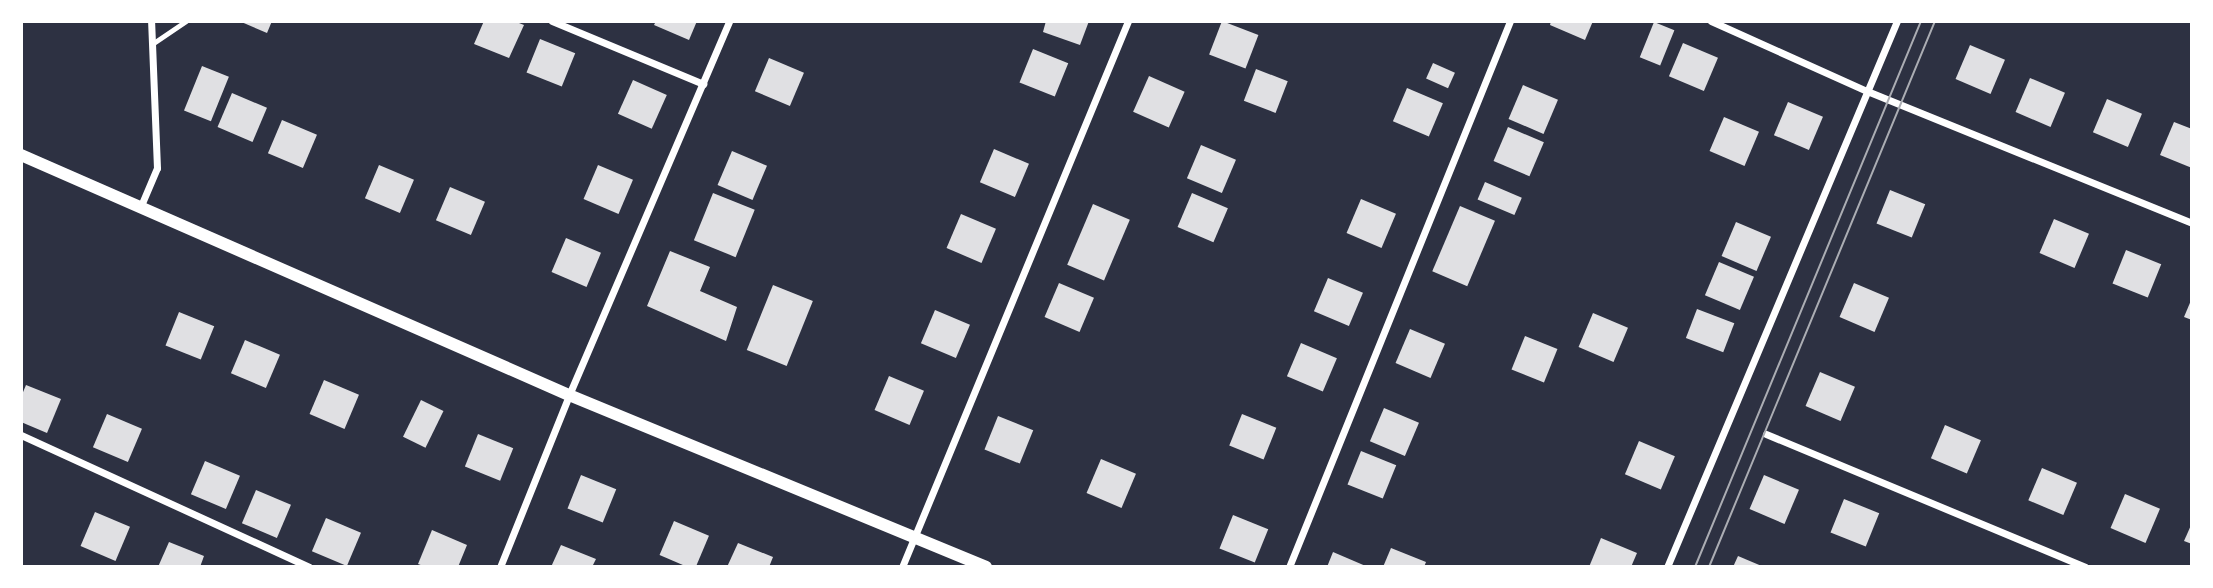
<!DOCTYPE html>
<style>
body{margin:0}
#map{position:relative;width:2213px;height:588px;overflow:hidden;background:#2d3142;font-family:Barlow,sans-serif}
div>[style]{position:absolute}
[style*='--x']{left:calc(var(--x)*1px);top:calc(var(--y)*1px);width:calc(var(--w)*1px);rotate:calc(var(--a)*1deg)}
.building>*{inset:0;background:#e0e0e3;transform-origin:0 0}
.service>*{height:5px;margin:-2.5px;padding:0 2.5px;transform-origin:2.5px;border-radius:2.5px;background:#fff}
.minor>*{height:7px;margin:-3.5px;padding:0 3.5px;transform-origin:3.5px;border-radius:3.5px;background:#fff}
.tertiary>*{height:12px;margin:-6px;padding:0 6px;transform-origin:6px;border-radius:6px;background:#fff}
.tram>*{height:2px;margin:-1px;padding:0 1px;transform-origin:1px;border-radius:1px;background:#abadb3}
span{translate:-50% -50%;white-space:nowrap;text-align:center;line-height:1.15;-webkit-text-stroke:5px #fff;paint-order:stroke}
.frame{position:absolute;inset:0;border:23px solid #fff;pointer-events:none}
</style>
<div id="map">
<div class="building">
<i style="clip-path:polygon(239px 21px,272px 21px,267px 33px)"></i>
<i style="clip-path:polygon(484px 21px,514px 21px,524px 25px,509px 58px,474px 44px)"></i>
<i style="clip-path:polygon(656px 21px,697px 21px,689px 40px,654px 25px)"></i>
<i style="clip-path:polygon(1046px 21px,1089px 21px,1080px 45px,1043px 32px)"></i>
<i style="left:1222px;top:21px;width:39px;height:36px;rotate:21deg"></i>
<i style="clip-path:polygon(1551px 21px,1593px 21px,1585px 40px,1550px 25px)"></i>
<i style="left:1654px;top:22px;width:22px;height:38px;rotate:22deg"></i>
<i style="left:540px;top:39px;width:38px;height:36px;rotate:22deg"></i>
<i style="left:1683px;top:43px;width:38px;height:36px;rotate:23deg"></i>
<i style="left:1970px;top:45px;width:38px;height:37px;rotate:23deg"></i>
<i style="left:1033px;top:49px;width:38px;height:36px;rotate:22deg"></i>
<i style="left:769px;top:58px;width:38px;height:36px;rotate:23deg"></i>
<i style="left:1433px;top:63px;width:24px;height:17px;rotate:24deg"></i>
<i style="left:202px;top:66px;width:29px;height:48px;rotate:22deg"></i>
<i style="left:1256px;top:69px;width:34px;height:34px;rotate:21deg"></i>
<i style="left:1149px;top:76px;width:39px;height:39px;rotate:24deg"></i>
<i style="left:2030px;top:78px;width:38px;height:37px;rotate:23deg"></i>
<i style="left:633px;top:80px;width:37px;height:37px;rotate:24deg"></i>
<i style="left:1523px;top:85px;width:38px;height:37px;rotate:23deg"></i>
<i style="left:1407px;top:88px;width:39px;height:36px;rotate:23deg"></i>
<i style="left:232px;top:93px;width:38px;height:37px;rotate:23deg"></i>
<i style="left:2107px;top:99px;width:38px;height:36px;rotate:23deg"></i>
<i style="left:1788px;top:102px;width:38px;height:36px;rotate:23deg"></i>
<i style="left:1724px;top:117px;width:38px;height:37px;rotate:23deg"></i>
<i style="left:282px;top:120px;width:38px;height:36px;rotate:23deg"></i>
<i style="clip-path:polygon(2174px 122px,2192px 129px,2192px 168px,2160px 155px)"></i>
<i style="left:1508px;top:127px;width:39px;height:37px;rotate:23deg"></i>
<i style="left:1201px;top:145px;width:38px;height:36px;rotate:23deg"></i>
<i style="left:994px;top:149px;width:38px;height:36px;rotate:23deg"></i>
<i style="left:732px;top:151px;width:38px;height:37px;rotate:23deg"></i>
<i style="left:379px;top:165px;width:38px;height:36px;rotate:23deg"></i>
<i style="left:598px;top:165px;width:38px;height:37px;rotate:23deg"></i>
<i style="left:1485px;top:182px;width:40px;height:19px;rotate:23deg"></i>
<i style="left:450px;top:187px;width:38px;height:36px;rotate:23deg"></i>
<i style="left:1890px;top:190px;width:38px;height:36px;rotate:22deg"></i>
<i style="left:713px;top:193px;width:45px;height:51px;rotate:22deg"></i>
<i style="left:1192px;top:193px;width:39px;height:37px;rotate:23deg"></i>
<i style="left:1361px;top:199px;width:38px;height:37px;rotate:23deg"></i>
<i style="left:1093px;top:204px;width:40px;height:66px;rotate:23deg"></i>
<i style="left:1460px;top:206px;width:38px;height:71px;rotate:23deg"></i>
<i style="left:961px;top:214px;width:38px;height:37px;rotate:23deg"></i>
<i style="left:2054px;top:219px;width:38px;height:37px;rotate:23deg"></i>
<i style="left:1736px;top:222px;width:38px;height:37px;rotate:23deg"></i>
<i style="left:566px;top:238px;width:38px;height:37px;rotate:23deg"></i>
<i style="left:2126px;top:250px;width:38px;height:36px;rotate:22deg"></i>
<i style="clip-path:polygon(670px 251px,710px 267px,700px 291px,737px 307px,726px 341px,647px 306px)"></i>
<i style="left:1719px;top:262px;width:38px;height:36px;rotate:23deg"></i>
<i style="left:1328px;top:278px;width:38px;height:36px;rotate:23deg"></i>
<i style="left:1059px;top:283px;width:38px;height:37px;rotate:23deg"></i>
<i style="left:1854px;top:283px;width:38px;height:37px;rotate:23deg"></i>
<i style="left:773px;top:285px;width:43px;height:70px;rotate:22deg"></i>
<i style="clip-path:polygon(2192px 298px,2192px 320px,2184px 317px)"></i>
<i style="left:1697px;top:309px;width:40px;height:31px;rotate:21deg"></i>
<i style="left:935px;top:310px;width:38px;height:36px;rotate:23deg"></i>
<i style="left:179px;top:312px;width:38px;height:36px;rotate:22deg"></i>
<i style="left:1593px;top:313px;width:38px;height:37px;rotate:23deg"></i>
<i style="left:1410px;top:329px;width:38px;height:37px;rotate:23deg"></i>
<i style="left:1525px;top:336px;width:35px;height:36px;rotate:22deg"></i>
<i style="left:245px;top:340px;width:38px;height:36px;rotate:23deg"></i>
<i style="left:1301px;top:343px;width:39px;height:36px;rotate:23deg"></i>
<i style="left:1820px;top:372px;width:38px;height:37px;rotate:23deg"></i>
<i style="left:889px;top:376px;width:38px;height:37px;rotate:23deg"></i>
<i style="left:324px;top:380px;width:38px;height:37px;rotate:23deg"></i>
<i style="clip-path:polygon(26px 385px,61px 399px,47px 433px,21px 422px,21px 397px)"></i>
<i style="left:421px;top:400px;width:25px;height:41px;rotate:26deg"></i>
<i style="left:1384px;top:408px;width:38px;height:36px;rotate:23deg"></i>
<i style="left:107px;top:414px;width:38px;height:36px;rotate:23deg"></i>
<i style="left:1242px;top:414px;width:37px;height:34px;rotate:22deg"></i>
<i style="left:998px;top:416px;width:38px;height:36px;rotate:22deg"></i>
<i style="left:1945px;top:425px;width:39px;height:36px;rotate:23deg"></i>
<i style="left:478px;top:434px;width:38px;height:35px;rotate:22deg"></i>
<i style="left:1639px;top:441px;width:39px;height:36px;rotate:23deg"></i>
<i style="left:1361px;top:451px;width:38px;height:36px;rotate:22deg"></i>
<i style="left:1101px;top:459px;width:38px;height:37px;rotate:23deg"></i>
<i style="left:205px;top:461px;width:38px;height:36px;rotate:23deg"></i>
<i style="left:2042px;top:468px;width:38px;height:35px;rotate:23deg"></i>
<i style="left:581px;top:475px;width:38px;height:36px;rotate:22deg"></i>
<i style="left:1764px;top:475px;width:38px;height:37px;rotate:23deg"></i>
<i style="left:256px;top:490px;width:38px;height:36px;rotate:23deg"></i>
<i style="left:2125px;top:494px;width:38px;height:37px;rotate:23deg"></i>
<i style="left:1844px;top:499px;width:38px;height:36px;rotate:22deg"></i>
<i style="left:95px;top:512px;width:38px;height:37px;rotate:23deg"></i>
<i style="left:1233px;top:515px;width:38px;height:36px;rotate:22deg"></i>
<i style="left:326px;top:518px;width:38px;height:36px;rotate:23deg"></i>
<i style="left:674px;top:521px;width:38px;height:37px;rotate:23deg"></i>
<i style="clip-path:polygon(2192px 523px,2192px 544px,2184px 541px)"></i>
<i style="clip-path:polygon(432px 530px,467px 545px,458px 567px,426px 567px,418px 564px)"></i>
<i style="clip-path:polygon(1601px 538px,1637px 553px,1631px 567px,1589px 567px)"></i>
<i style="clip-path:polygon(169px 542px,204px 556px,200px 567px,158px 567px)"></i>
<i style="clip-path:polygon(738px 543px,773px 557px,769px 567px,727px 567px)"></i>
<i style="clip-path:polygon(561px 545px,596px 559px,592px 567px,551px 567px)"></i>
<i style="clip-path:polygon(1391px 548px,1426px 562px,1424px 567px,1383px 567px)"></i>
<i style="clip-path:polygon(1333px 552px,1368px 567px,1327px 567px)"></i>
<i style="clip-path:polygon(1738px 556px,1764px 567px,1733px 567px)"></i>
</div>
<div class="service">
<i style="--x:152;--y:44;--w:41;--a:-34.1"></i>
</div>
<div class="minor">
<i style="--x:552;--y:21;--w:164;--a:22.6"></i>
<i style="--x:1711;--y:21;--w:171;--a:24.2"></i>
<i style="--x:1867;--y:91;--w:351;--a:22.1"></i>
<i style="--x:140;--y:208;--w:43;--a:-67"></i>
<i style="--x:157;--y:168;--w:147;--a:-92.3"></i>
<i style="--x:1766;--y:434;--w:346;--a:22.6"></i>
<i style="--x:21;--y:435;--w:317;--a:24.6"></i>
<i style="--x:500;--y:567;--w:185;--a:-68.1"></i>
<i style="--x:569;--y:395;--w:407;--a:-66.8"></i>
<i style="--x:902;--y:567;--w:591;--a:-67.51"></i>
<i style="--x:1289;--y:567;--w:589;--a:-67.96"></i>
<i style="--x:1667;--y:567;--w:592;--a:-67.16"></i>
</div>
<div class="tertiary">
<i style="--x:21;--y:155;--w:598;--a:23.65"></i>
<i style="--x:569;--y:395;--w:451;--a:22.4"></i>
</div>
<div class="tram">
<i style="--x:1695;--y:567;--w:591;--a:-67.51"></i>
<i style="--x:1709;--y:567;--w:591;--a:-67.51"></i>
</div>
<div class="frame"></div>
</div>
